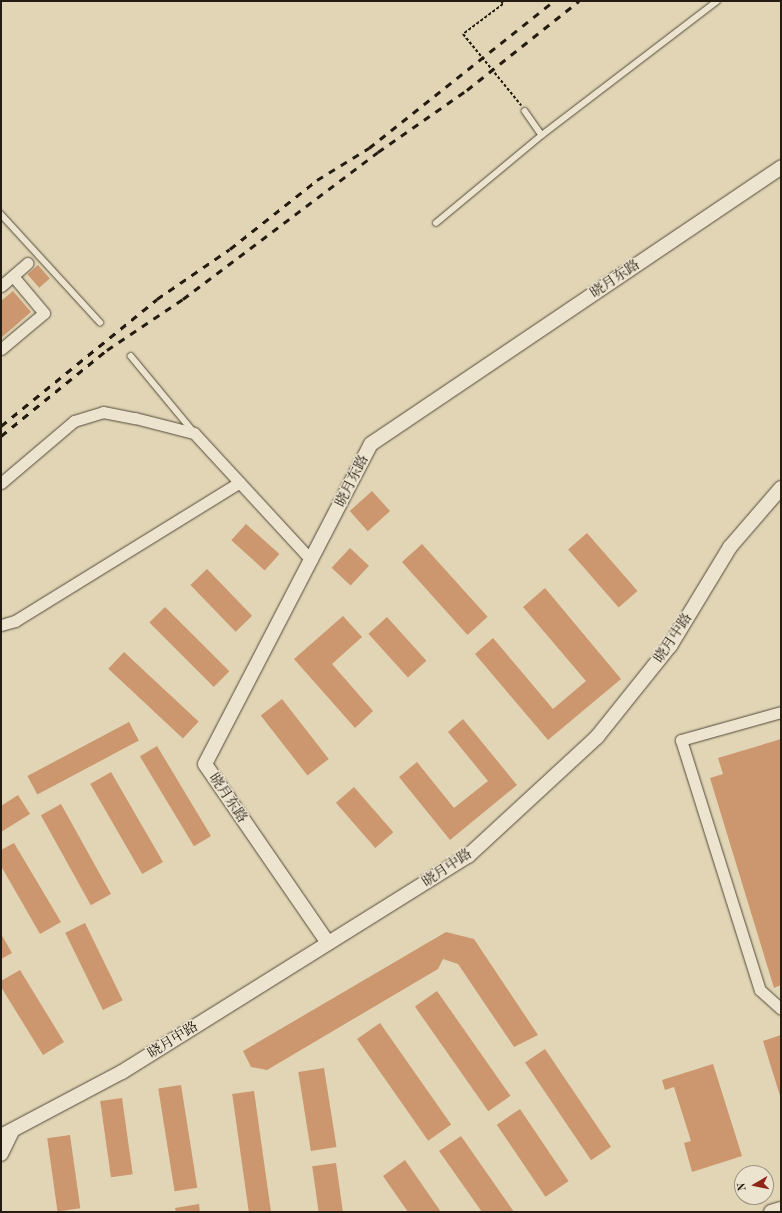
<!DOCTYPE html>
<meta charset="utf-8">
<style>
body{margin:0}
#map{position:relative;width:782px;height:1213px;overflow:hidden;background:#e1d5b5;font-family:"Old Standard TT","Noto Serif SC",serif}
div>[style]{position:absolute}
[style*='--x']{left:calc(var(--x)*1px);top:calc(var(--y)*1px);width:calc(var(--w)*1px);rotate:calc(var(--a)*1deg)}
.building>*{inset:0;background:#cc976e;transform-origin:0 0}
.path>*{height:2px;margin-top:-1px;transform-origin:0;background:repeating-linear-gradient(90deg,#241b11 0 3px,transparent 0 5px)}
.roads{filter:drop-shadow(0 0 1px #534a3a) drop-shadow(0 0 1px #534a3a)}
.service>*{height:5.5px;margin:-2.75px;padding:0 2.75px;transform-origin:2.75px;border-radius:2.75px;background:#ece4cf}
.minor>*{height:11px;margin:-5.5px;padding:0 5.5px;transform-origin:5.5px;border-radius:5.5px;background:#ece4cf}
.tertiary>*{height:14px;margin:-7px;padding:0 7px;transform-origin:7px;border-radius:7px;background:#ece4cf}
.rail>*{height:3px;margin-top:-1.5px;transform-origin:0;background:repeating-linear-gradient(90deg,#241b11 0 7px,transparent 0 14px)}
span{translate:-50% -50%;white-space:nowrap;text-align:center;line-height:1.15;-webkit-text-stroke:3px #ece4cf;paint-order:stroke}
.street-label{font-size:14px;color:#241b11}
.frame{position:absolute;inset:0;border:2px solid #241b11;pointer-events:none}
.north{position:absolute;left:734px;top:1165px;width:40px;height:40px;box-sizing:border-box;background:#ece4cf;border:1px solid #9c9483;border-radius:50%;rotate:261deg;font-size:11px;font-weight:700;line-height:16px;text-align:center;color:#241b11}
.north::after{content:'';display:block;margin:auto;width:14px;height:18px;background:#8f2418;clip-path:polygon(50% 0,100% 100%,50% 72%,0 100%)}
</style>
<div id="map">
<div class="building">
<i style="left:38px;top:265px;width:18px;height:14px;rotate:49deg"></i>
<i style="clip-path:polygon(13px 291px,31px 312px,1px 338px,1px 301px)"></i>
<i style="left:372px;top:491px;width:27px;height:30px;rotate:48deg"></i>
<i style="left:246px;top:524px;width:45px;height:22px;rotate:42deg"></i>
<i style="left:587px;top:533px;width:77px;height:25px;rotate:49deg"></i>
<i style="left:422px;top:544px;width:98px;height:27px;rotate:48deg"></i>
<i style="left:350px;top:548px;width:26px;height:27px;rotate:43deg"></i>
<i style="left:207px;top:569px;width:65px;height:23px;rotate:46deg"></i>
<i style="clip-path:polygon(545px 588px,621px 679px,548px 740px,475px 654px,493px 638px,553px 709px,586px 681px,523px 607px)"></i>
<i style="left:165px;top:607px;width:91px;height:22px;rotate:45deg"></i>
<i style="clip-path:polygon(343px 616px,362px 637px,332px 664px,373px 711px,355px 728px,294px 659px)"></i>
<i style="left:387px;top:617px;width:59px;height:25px;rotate:48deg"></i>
<i style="left:124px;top:652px;width:102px;height:23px;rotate:43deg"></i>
<i style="left:282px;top:699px;width:76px;height:27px;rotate:52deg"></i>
<i style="clip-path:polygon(463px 719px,517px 785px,450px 840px,399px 777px,417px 762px,454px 808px,488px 781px,448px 732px)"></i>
<i style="left:129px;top:722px;width:21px;height:115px;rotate:62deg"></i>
<i style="clip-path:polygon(781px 739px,781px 985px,774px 988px,710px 778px,723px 774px,718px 758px)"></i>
<i style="left:157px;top:746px;width:105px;height:20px;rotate:59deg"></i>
<i style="left:111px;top:772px;width:104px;height:24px;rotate:60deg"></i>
<i style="left:354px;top:787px;width:60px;height:24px;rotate:49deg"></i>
<i style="clip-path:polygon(18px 795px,30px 814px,1px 832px,1px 806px)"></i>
<i style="left:61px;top:804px;width:103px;height:23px;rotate:61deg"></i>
<i style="clip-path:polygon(14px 843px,61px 922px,40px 934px,1px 866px,1px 850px)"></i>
<i style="left:85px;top:923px;width:86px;height:22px;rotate:64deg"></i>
<i style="clip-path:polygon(446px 932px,474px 939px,538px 1035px,514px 1047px,458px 964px,443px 959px,438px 969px,267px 1070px,251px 1067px,243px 1051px)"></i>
<i style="clip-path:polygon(1px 934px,12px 953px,1px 959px)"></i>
<i style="clip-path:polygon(20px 970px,64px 1042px,43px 1055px,1px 987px,1px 981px)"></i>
<i style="left:437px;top:991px;width:128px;height:27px;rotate:55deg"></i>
<i style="left:380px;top:1023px;width:124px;height:28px;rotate:55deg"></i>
<i style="clip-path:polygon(781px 1035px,781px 1099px,763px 1041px)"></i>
<i style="left:545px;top:1049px;width:118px;height:24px;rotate:56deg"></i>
<i style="clip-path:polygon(713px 1064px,742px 1156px,692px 1172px,684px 1143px,691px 1141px,674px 1087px,665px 1090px,662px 1080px)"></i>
<i style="left:324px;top:1068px;width:80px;height:26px;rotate:81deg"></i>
<i style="left:181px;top:1085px;width:104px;height:23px;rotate:81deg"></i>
<i style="left:254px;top:1091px;width:122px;height:22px;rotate:82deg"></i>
<i style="left:122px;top:1098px;width:77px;height:22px;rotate:82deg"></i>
<i style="left:520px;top:1109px;width:87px;height:28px;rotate:56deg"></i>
<i style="left:70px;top:1135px;width:74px;height:23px;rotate:82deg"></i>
<i style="clip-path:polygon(461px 1136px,514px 1212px,482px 1212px,439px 1151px)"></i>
<i style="clip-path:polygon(405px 1160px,441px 1212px,408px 1212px,383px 1176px)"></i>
<i style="left:336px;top:1163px;width:49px;height:24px;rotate:82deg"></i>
<i style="clip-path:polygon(199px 1204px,200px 1212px,176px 1212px,175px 1208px)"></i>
</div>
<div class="path">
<i style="--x:501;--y:1;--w:4;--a:56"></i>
<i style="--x:503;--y:4;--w:50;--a:143.1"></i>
<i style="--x:463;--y:34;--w:92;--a:50.8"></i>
</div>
<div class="roads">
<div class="service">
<i style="--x:525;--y:111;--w:29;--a:55"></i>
<i style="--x:1;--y:214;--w:147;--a:47.5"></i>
<i style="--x:436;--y:223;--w:138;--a:-39.7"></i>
<i style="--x:542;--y:135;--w:220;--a:-37.4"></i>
<i style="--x:131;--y:356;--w:97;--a:50.4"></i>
</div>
<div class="minor">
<i style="--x:1;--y:286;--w:35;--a:-41"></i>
<i style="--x:1;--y:349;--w:56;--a:-39.9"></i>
<i style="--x:44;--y:313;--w:48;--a:-130"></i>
<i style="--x:1;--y:483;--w:96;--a:-40.3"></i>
<i style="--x:74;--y:421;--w:30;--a:-17"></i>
<i style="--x:103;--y:412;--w:33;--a:11"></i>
<i style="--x:135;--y:418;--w:61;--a:14.3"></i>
<i style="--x:194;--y:433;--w:173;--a:47.3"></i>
<i style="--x:1;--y:625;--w:15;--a:-16"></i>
<i style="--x:15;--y:621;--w:264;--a:-31.7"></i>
<i style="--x:781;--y:712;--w:104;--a:164.4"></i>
<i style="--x:681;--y:740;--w:262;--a:72.5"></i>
<i style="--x:760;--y:990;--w:28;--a:42"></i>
</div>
<div class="tertiary">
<i style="--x:328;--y:943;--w:217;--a:-124.5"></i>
<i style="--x:205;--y:764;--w:360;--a:-62.6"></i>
<i style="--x:371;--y:444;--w:495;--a:-34"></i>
<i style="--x:1;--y:1136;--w:137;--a:-27.9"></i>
<i style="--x:122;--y:1072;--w:408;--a:-32"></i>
<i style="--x:468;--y:856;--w:176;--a:-42.7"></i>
<i style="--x:597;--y:737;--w:117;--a:-51.3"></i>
<i style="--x:670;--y:646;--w:116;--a:-58.8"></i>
<i style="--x:730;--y:547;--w:78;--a:-49.2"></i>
<i style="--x:1;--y:1154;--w:25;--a:-64"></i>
<i style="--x:771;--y:1212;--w:10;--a:-17"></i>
</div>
</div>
<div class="rail">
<i style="--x:1;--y:426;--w:201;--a:-39.1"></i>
<i style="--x:157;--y:299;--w:88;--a:-34.4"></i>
<i style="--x:230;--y:249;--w:111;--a:-38.4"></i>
<i style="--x:317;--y:180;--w:61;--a:-31.6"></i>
<i style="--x:369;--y:148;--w:236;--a:-38.5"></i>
<i style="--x:1;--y:436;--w:136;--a:-39.1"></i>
<i style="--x:107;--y:350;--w:92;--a:-33.9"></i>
<i style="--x:183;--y:299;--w:244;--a:-37"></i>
<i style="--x:378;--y:152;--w:108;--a:-34.9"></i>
<i style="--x:467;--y:90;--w:143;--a:-38.5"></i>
</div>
<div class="street-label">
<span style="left:615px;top:279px;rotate:-34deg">晓月东路</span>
<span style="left:352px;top:481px;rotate:-63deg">晓月东路</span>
<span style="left:673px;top:638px;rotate:-56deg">晓月中路</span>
<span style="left:228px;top:798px;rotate:56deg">晓月东路</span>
<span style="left:447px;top:868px;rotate:-34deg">晓月中路</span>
<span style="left:173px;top:1040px;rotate:-32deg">晓月中路</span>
</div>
<div class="frame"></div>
<div class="north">N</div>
</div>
